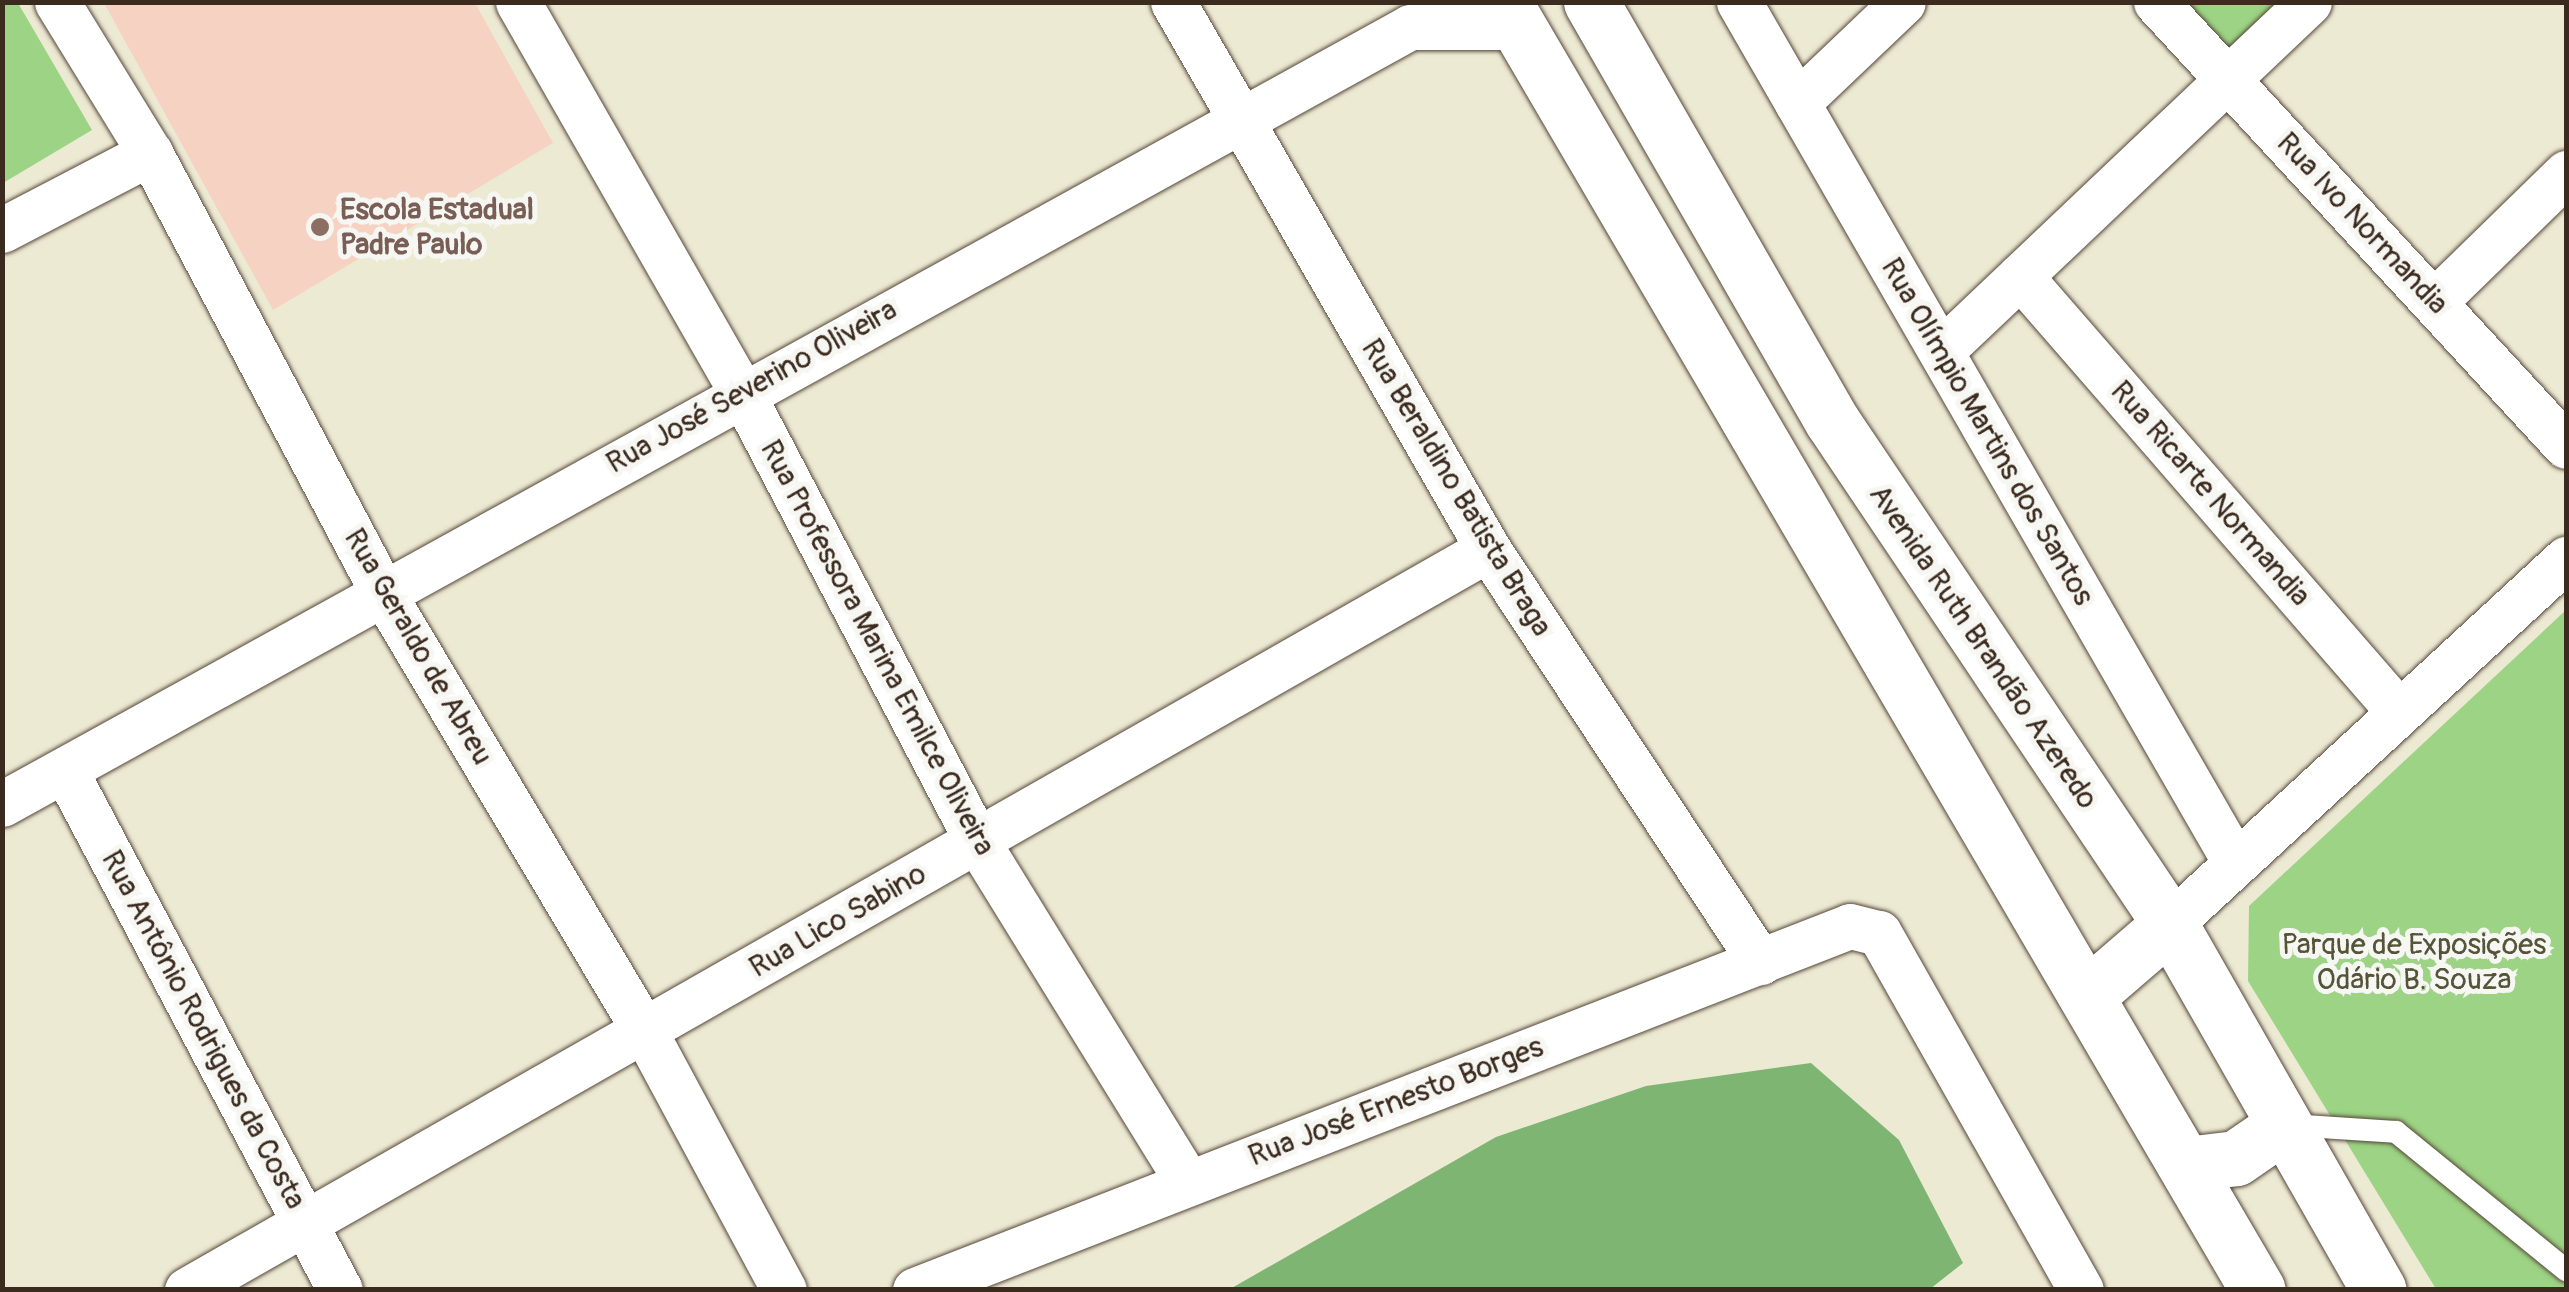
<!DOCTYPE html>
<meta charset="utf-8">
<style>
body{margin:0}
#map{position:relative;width:2569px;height:1292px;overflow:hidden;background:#edead4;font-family:Pangolin,sans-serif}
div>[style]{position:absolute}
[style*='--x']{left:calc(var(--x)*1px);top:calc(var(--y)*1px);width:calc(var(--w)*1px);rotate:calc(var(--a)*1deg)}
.built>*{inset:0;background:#f5d2c2}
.green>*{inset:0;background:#9dd384}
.forest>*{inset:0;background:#7eb572}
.roads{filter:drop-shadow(0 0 2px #564739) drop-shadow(0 0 2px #564739)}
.service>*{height:22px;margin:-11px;padding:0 11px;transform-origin:11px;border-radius:11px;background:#fff}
.minor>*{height:45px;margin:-22.5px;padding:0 22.5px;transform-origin:22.5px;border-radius:22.5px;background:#fff}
.primary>*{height:55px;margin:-27.5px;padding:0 27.5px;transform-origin:27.5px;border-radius:27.5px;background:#fff}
.dots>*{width:28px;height:28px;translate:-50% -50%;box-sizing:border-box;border:5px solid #f6f6f2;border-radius:50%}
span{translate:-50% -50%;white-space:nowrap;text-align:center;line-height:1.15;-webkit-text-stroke:10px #f6f6f2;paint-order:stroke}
.education-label{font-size:30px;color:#785e54;font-weight:700}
.left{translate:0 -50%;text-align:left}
.street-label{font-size:30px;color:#3b2a1e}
.park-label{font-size:30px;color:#545438}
.frame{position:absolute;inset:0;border:5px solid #3b2a1e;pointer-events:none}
</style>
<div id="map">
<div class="built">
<i style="clip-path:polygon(104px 3px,475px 3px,553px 143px,273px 310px)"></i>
</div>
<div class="green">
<i style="clip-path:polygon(2px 3px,18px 3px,92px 130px,3px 183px)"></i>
<i style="clip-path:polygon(2173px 3px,2288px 3px,2225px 60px)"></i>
<i style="clip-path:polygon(2566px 610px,2566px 1289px,2436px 1289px,2248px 981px,2249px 906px)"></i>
</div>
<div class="forest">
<i style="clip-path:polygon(1811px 1063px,1899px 1140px,1963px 1263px,1930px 1289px,1230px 1289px,1496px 1137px,1646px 1086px)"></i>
</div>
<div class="roads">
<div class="service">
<i style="--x:2289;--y:1125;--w:107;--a:3.7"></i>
<i style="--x:2396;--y:1132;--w:219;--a:39.1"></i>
</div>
<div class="minor">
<i style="--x:57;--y:2;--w:177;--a:58.4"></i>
<i style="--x:150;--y:153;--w:498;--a:62.1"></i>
<i style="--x:383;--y:593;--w:511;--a:59.17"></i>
<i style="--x:645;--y:1032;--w:293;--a:61.7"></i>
<i style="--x:518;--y:2;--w:451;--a:60.2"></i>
<i style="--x:742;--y:393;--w:506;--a:62.32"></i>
<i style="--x:977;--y:841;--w:401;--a:58.3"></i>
<i style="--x:1173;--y:2;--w:631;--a:60.06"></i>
<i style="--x:1488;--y:549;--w:495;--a:56.6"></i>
<i style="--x:1739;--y:2;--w:993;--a:60.03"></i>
<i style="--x:2156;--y:2;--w:604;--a:47.28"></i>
<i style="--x:1797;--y:103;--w:146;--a:-43.6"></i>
<i style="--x:2;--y:230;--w:167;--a:-27.5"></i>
<i style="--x:2020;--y:276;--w:578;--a:49"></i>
<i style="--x:2434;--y:302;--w:185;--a:-44.3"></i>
<i style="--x:1941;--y:351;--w:507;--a:-43.48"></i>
<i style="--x:65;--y:770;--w:588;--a:62.13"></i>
<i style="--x:2;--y:804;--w:1608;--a:-28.89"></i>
<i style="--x:1410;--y:27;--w:107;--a:0"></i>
<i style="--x:2170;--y:924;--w:539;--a:-42.67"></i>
<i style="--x:187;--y:1290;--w:1497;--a:-29.66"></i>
<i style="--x:915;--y:1290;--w:1003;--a:-21.27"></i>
<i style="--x:1850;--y:926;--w:30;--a:14"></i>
<i style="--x:1879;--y:933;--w:410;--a:60.5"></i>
</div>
<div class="primary">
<i style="--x:1504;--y:2;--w:1492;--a:59.66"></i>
<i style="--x:1591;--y:2;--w:483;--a:60.1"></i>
<i style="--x:1832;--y:421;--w:606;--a:56.1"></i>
<i style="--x:2170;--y:924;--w:421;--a:60.3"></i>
<i style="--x:2090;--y:993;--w:106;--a:-40.8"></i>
<i style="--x:2186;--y:1164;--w:50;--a:-6.8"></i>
<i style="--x:2236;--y:1158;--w:58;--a:-34.5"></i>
</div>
</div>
<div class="dots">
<i style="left:320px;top:227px;background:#8d6e63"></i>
</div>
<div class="education-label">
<span class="left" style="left:340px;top:227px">Escola Estadual<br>Padre Paulo</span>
</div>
<div class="street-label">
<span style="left:2362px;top:224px;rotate:47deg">Rua Ivo Normandia</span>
<span style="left:752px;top:387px;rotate:-29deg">Rua José Severino Oliveira</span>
<span style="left:1987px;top:432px;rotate:60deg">Rua Olímpio Martins dos Santos</span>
<span style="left:1456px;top:488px;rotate:59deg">Rua Beraldino Batista Braga</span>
<span style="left:2210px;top:494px;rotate:49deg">Rua Ricarte Normandia</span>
<span style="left:418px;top:647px;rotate:60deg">Rua Geraldo de Abreu</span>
<span style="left:1983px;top:647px;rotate:56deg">Avenida Ruth Brandão Azeredo</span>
<span style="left:877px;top:648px;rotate:62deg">Rua Professora Marina Emilce Oliveira</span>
<span style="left:838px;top:921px;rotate:-30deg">Rua Lico Sabino</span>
<span style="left:203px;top:1030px;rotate:62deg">Rua Antônio Rodrigues da Costa</span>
<span style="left:1396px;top:1102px;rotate:-21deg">Rua José Ernesto Borges</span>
</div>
<div class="park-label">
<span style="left:2414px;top:962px">Parque de Exposições<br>Odário B. Souza</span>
</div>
<div class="frame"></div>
</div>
